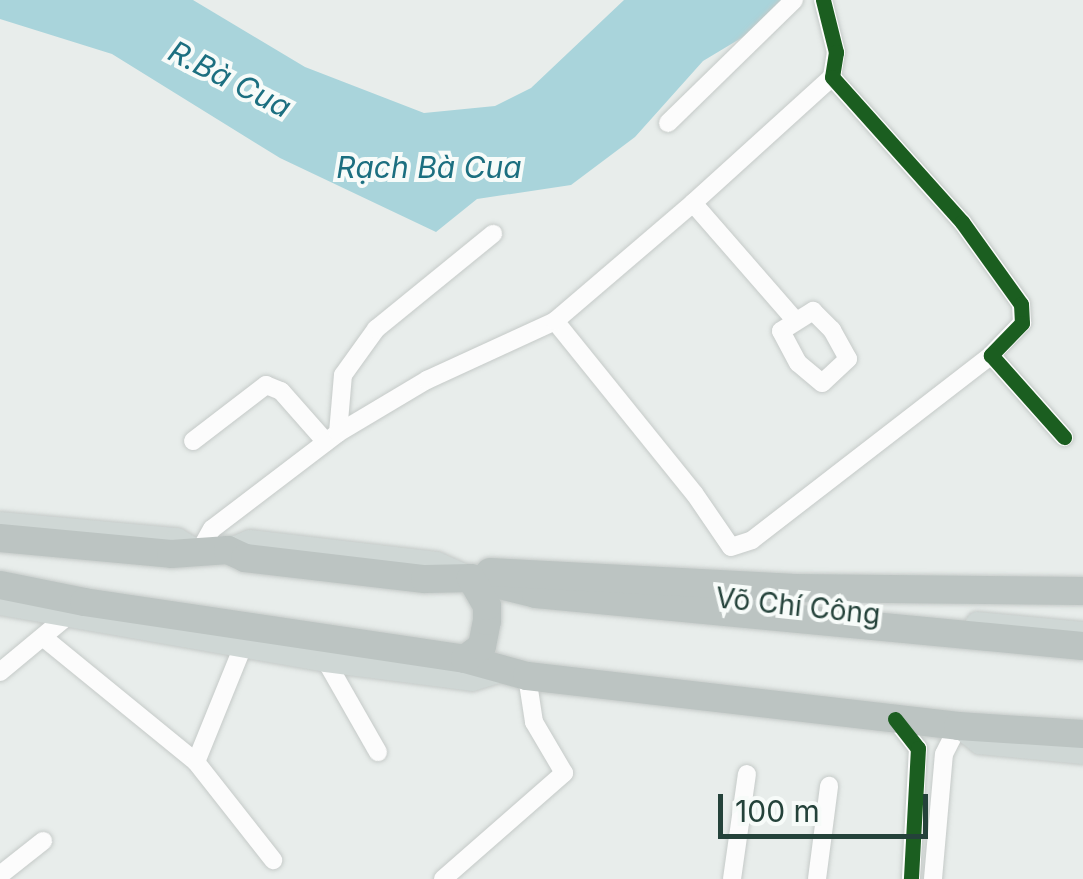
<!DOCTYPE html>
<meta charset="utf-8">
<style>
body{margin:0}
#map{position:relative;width:1083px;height:879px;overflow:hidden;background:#e8edeb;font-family:Inter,sans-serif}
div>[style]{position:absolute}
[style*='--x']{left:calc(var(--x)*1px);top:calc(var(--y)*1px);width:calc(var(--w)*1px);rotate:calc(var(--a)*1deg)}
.water>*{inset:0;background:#a9d4db}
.roads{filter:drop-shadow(0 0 2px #c5cac8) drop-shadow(0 0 2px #c5cac8)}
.minor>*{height:18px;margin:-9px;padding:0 9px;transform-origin:9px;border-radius:9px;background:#fcfcfc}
.major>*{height:22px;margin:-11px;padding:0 11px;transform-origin:11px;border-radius:11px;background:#cfd7d5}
.highway>*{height:28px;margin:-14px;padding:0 14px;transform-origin:14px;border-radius:14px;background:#bcc4c2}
.cycleway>*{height:15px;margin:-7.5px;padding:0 7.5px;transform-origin:7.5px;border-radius:7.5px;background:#1b5e20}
span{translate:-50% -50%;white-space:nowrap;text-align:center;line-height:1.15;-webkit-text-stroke:8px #f7fbf9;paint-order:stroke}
.street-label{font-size:28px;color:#24423a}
.water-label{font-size:30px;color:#1c6f80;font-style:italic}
.scale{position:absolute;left:718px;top:794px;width:210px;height:45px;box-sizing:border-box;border:5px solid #24423a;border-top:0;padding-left:12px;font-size:30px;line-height:35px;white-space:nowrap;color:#24423a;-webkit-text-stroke:8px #f7fbf9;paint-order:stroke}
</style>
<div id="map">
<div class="water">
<i style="clip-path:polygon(0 0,193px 0,305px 67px,424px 113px,495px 106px,531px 88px,624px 0,788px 0,763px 25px,703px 61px,635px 137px,571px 185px,477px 199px,436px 232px,280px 158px,112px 54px,0 19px)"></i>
</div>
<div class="roads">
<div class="minor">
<i style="--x:668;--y:123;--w:176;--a:-44.3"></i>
<i style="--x:693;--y:203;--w:155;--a:48.9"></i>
<i style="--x:813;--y:311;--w:27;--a:45"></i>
<i style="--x:832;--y:330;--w:33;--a:61"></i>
<i style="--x:848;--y:359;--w:35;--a:137"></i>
<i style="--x:822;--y:383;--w:31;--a:-140"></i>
<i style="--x:798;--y:363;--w:36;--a:-118"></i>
<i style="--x:781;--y:331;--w:38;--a:-32"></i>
<i style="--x:555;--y:321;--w:221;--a:51.1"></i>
<i style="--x:694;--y:493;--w:65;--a:55.6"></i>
<i style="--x:731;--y:547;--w:22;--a:-18"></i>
<i style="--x:752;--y:540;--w:302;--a:-37.7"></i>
<i style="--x:991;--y:355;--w:45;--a:-45.9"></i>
<i style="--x:1022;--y:323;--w:19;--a:-93"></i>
<i style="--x:1021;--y:304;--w:101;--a:-125.7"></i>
<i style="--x:962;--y:222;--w:195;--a:-131.9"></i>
<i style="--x:991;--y:355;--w:110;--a:48.3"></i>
<i style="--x:338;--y:433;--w:58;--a:-85.1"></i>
<i style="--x:343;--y:375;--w:57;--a:-54.3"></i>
<i style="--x:376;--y:329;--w:151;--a:-39.1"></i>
<i style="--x:193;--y:441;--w:92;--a:-37.5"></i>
<i style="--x:266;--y:385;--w:16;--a:22"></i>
<i style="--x:281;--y:391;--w:68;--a:48.6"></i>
<i style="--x:199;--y:552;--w:26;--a:-61"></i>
<i style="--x:212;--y:529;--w:158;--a:-37.3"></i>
<i style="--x:338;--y:433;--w:104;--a:-30.8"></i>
<i style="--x:427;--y:380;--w:141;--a:-24.7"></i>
<i style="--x:555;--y:321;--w:182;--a:-40.5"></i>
<i style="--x:693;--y:203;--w:188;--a:-42.2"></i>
<i style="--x:832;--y:77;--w:25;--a:-81"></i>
<i style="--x:836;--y:52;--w:54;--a:-104"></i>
<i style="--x:44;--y:638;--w:196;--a:39.2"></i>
<i style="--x:196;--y:762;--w:125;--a:51.8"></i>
<i style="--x:326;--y:661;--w:105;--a:60.3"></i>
<i style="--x:0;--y:672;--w:99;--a:-39.7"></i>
<i style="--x:895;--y:719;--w:37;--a:52"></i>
<i style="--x:918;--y:748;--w:131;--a:93.1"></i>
<i style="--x:196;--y:762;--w:125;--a:-67.9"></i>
<i style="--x:0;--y:875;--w:55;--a:-38.3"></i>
<i style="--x:443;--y:879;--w:161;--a:-41.2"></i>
<i style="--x:564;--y:773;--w:59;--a:-120.5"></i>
<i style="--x:534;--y:722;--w:47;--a:-98.7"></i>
<i style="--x:732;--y:879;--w:106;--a:-81.9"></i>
<i style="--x:817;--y:879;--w:94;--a:-82.6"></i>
<i style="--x:933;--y:879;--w:125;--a:-85"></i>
<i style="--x:944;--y:754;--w:31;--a:-63"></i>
</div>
<div class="major">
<i style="--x:0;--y:523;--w:178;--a:5.2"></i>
<i style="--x:177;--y:539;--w:26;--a:31"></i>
<i style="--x:228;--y:550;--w:24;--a:-22"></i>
<i style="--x:250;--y:541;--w:188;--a:6.7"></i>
<i style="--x:437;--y:563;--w:34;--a:24"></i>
<i style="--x:0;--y:604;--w:331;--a:9.9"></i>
<i style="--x:326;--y:661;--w:147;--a:7.4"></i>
<i style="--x:472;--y:680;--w:31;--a:-17"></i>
<i style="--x:977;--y:623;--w:106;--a:5.4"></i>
<i style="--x:958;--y:726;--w:28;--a:38"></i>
<i style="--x:980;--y:743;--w:103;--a:5.5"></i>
</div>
<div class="highway">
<i style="--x:0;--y:538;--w:172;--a:5.3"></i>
<i style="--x:171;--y:554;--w:57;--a:-4"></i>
<i style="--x:228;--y:550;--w:19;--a:25"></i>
<i style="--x:245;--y:558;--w:181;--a:6.7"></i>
<i style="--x:425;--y:579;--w:46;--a:-1.2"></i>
<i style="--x:471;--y:578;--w:67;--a:13.8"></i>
<i style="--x:536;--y:594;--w:549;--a:5.43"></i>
<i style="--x:490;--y:572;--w:301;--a:3"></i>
<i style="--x:791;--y:588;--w:292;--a:0.6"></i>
<i style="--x:0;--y:585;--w:86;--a:11.4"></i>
<i style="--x:84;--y:602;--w:385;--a:8.5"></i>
<i style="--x:465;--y:659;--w:64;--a:15.3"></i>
<i style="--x:527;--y:676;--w:434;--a:6.6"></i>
<i style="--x:958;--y:726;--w:125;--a:3.7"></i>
<i style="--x:465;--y:659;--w:21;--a:-37"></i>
<i style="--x:482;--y:646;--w:25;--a:-79"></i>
<i style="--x:487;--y:621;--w:15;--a:-90"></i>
<i style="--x:487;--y:606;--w:32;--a:-120"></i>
</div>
</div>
<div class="cycleway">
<i style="--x:823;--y:0;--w:54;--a:76"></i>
<i style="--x:836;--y:52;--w:25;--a:99"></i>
<i style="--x:832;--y:77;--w:195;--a:48.1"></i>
<i style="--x:962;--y:222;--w:101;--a:54.3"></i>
<i style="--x:1021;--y:304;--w:19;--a:87"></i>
<i style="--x:1022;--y:323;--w:45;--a:134.1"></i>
<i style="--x:991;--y:355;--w:110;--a:48.3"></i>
<i style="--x:895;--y:719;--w:37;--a:52"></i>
<i style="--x:918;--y:748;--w:131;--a:93.1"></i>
</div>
<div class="street-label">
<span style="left:798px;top:606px;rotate:6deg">Võ Chí Công</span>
</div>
<div class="water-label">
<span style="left:230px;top:79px;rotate:27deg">R.Bà Cua</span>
<span style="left:429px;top:167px">Rạch Bà Cua</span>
</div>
<div class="scale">100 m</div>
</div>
